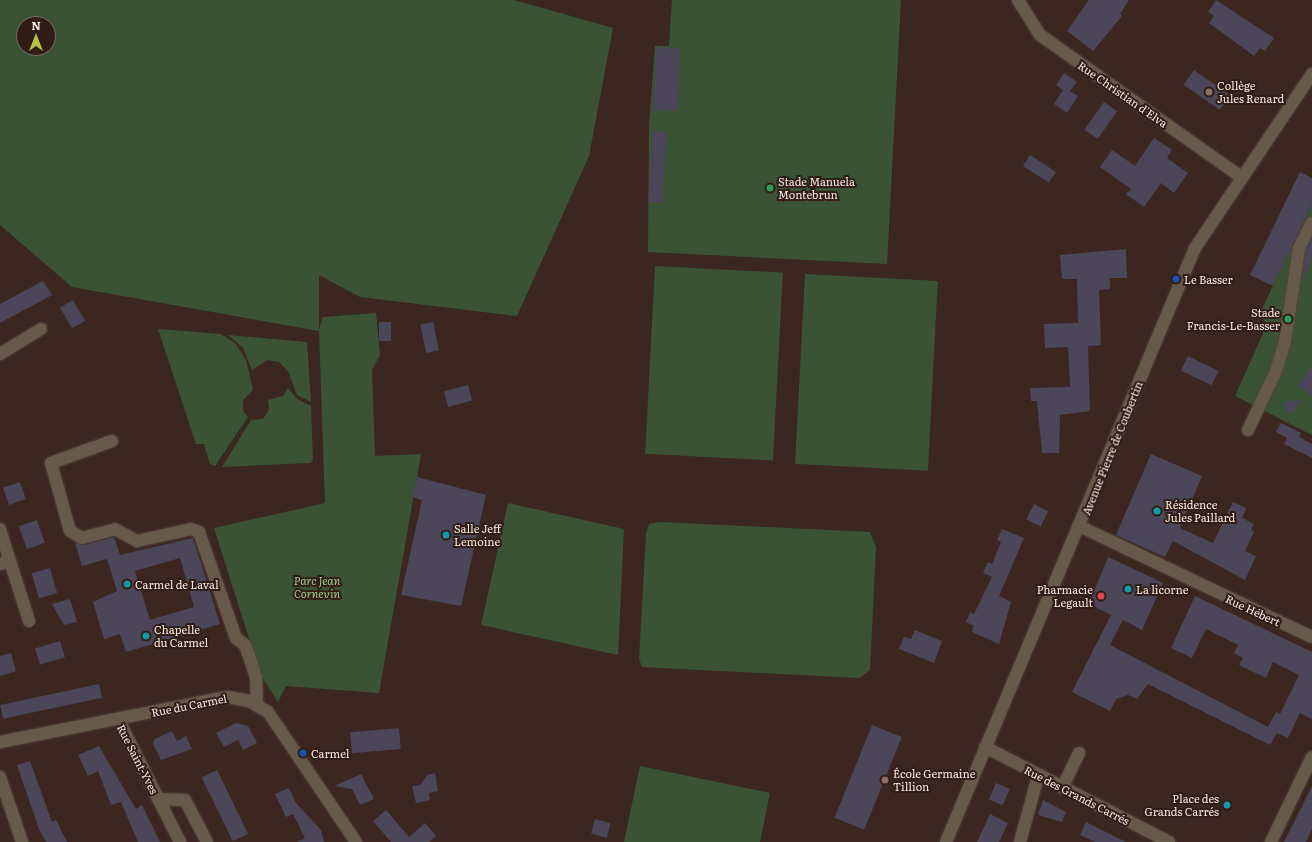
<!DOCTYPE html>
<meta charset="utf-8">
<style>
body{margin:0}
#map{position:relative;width:1312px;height:842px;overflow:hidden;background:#3b2720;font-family:Literata,serif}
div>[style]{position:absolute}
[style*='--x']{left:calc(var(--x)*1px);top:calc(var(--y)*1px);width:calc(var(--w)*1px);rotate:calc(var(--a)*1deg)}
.green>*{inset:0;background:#3b5335;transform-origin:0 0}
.building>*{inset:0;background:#4b465a;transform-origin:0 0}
.roads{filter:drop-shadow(0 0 1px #55423c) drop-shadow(0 0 1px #55423c)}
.minor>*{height:12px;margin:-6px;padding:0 6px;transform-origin:6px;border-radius:6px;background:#685a4a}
.dots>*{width:11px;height:11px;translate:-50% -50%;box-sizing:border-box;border:2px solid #311d16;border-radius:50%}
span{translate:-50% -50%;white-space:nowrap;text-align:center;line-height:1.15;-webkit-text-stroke:4px #311d16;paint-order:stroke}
.poi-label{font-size:11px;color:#f8eae5}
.left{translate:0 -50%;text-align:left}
.right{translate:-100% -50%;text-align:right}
.street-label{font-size:11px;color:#f8eae5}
.park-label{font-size:11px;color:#9ecf91;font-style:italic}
.north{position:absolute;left:16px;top:16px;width:40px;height:40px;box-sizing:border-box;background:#311d16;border:1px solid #816f69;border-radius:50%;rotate:0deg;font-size:11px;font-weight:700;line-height:16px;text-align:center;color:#f8eae5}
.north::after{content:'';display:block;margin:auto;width:14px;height:18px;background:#b4c24b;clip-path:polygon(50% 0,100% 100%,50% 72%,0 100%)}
</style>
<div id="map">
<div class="green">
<i style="clip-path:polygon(evenodd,0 0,514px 0,613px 28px,589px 156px,517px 316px,360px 297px,319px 275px,319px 329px,323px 317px,376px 313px,380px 355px,372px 370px,375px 456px,421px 454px,379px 693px,286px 686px,278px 702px,261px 676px,214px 528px,325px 503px,319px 331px,72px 287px,0 225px,0 0,24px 24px,48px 24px,48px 48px,24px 48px,24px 24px)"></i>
<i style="clip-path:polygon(672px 0,901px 0,887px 264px,648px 252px,649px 124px,655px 46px,669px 46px)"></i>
<i style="clip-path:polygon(1312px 204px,1312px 435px,1235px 396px,1265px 329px,1262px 309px)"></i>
<i style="left:655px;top:266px;width:128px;height:188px;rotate:3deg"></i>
<i style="left:805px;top:274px;width:133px;height:190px;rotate:3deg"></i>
<i style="clip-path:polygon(158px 329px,221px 334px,236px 344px,246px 360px,253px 390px,243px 400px,243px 411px,248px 417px,215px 466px,210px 464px,204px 444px,196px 444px)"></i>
<i style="clip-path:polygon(228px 335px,307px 342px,311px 402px,297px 395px,288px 371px,279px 362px,267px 360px,252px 370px,243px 348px)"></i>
<i style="clip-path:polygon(288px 388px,297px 399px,311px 406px,313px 460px,310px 463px,222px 467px,251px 420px,263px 419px,269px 410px,268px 400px,283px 396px)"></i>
<i style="clip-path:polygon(508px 503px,624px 529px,618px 655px,481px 625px)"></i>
<i style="clip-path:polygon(660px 522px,870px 532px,876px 547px,870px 670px,859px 678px,642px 667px,639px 659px,646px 534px,649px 524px)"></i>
<i style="clip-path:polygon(640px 766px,770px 793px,760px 842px,624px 842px)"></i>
</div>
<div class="building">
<i style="clip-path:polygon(1089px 0,1129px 0,1120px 14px,1122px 16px,1093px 51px,1067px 31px)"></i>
<i style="clip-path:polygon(1216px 0,1274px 38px,1265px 51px,1260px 48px,1254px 56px,1209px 23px,1214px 16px,1208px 12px)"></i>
<i style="left:656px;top:48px;width:24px;height:62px;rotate:2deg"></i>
<i style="left:1194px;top:70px;width:44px;height:18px;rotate:35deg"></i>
<i style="clip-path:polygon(1064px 73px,1077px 82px,1070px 91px,1078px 96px,1067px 113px,1054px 104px,1063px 90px,1056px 85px)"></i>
<i style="left:1104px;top:102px;width:16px;height:34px;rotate:35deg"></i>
<i style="left:653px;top:131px;width:14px;height:71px;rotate:4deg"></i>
<i style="clip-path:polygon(1154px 138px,1172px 150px,1167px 158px,1188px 173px,1174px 193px,1161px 183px,1144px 207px,1126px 194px,1131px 189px,1100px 167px,1112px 150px,1135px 166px)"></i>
<i style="left:1030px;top:155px;width:31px;height:13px;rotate:33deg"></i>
<i style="clip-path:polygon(1300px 172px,1312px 178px,1312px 204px,1273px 286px,1250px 275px)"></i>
<i style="clip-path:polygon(1312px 239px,1312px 259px,1301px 283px,1306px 250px)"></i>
<i style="clip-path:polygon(1126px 249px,1127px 278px,1110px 278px,1110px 289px,1099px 290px,1101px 345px,1088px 346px,1090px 411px,1060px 415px,1059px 453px,1042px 453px,1037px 401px,1031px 401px,1030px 388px,1070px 387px,1068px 347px,1045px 348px,1044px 324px,1078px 323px,1077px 279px,1062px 279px,1060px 255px)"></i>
<i style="clip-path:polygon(43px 281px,52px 295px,0 323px,0 304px)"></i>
<i style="left:73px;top:300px;width:24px;height:15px;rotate:60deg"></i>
<i style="left:379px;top:322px;width:12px;height:19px"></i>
<i style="left:433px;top:322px;width:29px;height:13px;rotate:78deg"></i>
<i style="left:1188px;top:356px;width:34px;height:16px;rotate:26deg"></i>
<i style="clip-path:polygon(1312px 367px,1312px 396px,1298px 385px)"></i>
<i style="left:468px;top:385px;width:16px;height:25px;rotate:75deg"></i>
<i style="clip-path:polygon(1300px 400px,1294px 411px,1288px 413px,1283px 402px)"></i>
<i style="clip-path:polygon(1281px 423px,1301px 433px,1299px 437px,1312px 444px,1312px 458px,1284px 444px,1287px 438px,1276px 432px)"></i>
<i style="clip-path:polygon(1151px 454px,1202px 476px,1180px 528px,1213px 543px,1233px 502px,1246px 508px,1242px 518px,1254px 524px,1251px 530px,1254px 532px,1245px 551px,1256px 556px,1245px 580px,1173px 541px,1165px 557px,1116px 535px)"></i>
<i style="clip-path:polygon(417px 477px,486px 495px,461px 606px,401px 595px,422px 500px,412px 497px)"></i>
<i style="left:20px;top:482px;width:18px;height:18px;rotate:71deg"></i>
<i style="left:1034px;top:504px;width:16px;height:17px;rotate:27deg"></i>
<i style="left:37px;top:520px;width:24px;height:19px;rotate:71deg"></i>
<i style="clip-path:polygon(1002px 529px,1024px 538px,999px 596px,1011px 602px,999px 644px,972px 632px,974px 626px,966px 622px,970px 612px,974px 614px,992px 577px,983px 573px,988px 562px,992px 564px,1001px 542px,997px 540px)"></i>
<i style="clip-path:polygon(evenodd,114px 537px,120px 555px,193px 538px,220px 624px,126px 652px,120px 634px,104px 639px,93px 602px,117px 591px,107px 559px,82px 566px,75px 543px,84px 545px,114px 537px,180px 558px,194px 607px,150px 620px,135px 571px,180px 558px)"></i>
<i style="clip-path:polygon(1108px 557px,1163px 583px,1142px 630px,1123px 620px,1110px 645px,1268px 727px,1276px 712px,1280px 714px,1299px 675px,1273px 662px,1266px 678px,1239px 665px,1243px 658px,1234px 653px,1238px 645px,1206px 629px,1192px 658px,1171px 648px,1195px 596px,1312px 652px,1312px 719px,1300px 713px,1288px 738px,1277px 733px,1270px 745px,1148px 684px,1137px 699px,1128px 695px,1116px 699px,1110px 711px,1072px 692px,1111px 615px,1089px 604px)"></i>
<i style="left:50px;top:568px;width:26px;height:19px;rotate:74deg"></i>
<i style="clip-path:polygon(70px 599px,77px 622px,64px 625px,52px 604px)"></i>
<i style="clip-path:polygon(915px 630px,942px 641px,934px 663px,899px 649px,904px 637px,911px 639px)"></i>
<i style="left:60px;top:641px;width:17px;height:26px;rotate:73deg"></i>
<i style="clip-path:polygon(11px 653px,16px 671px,0 676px,0 656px)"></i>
<i style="left:99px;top:684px;width:14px;height:101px;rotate:78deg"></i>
<i style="clip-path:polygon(236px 723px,248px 726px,257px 743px,243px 750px,238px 740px,224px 747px,216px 733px)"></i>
<i style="left:872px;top:725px;width:32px;height:100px;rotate:22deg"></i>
<i style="left:399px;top:728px;width:21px;height:49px;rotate:85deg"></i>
<i style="clip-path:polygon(172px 731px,177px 741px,186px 736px,192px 749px,161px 760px,153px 744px,155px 739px)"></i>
<i style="clip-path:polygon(99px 746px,136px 809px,142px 805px,160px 842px,138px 842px,121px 802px,111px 805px,98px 771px,88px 776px,78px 755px)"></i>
<i style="clip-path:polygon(30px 761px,52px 822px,56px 820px,67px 842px,46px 842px,39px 829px,17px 765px)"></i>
<i style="left:217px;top:770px;width:71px;height:17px;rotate:64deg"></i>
<i style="clip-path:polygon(435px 773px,438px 791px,429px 793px,430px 800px,416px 803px,412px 786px,420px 785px,427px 775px)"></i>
<i style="clip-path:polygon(361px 774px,374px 799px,360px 805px,352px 789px,334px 786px)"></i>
<i style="left:996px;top:783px;width:15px;height:18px;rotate:23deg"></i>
<i style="clip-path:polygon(1312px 786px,1312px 829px,1306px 842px,1284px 842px)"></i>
<i style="clip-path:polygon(289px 788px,296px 803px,321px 830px,324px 842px,297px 842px,305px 838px,293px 814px,286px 817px,275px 794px)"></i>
<i style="clip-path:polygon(1043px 800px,1066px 812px,1062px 822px,1038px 815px)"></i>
<i style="clip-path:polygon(386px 810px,409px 837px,425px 823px,436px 836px,429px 842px,391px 842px,373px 821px)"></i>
<i style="clip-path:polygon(990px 814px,1008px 823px,999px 842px,977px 842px)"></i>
<i style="left:595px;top:819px;width:16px;height:15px;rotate:15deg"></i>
<i style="clip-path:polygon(1086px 822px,1126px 842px,1095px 842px,1080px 835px)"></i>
</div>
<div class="roads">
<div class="minor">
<i style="--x:1018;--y:0;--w:41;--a:57.8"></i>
<i style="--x:1040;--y:35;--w:246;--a:35.2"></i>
<i style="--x:0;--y:354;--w:48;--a:-31.4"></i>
<i style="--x:1248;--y:430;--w:65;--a:-64.6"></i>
<i style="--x:1276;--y:371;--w:31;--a:-73"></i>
<i style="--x:1285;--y:341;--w:94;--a:-81.4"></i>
<i style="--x:1299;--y:248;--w:28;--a:-63"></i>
<i style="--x:112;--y:441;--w:65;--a:160.2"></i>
<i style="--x:51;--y:463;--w:71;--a:74.4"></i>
<i style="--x:70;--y:531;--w:14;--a:30"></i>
<i style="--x:82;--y:538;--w:34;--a:-15"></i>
<i style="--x:115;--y:529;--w:25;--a:29"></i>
<i style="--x:137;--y:541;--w:55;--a:-12.5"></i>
<i style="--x:191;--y:529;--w:9;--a:21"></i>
<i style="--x:199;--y:532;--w:112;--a:70.8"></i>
<i style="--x:236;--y:638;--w:11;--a:38"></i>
<i style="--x:245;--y:645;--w:15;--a:70"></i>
<i style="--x:250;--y:659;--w:19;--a:72"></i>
<i style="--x:256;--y:677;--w:28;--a:88"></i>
<i style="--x:1079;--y:526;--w:258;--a:25.5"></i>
<i style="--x:0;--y:529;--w:34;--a:73"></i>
<i style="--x:10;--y:561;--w:10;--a:163"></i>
<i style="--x:10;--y:561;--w:63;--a:72.4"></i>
<i style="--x:118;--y:719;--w:138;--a:63.2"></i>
<i style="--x:0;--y:742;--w:232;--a:-11.2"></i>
<i style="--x:228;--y:697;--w:21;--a:11"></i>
<i style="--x:249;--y:701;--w:22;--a:30"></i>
<i style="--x:268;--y:712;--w:157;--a:55.9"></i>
<i style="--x:985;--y:747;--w:207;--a:27.3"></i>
<i style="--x:0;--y:777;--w:69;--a:71.3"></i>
<i style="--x:1062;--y:788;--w:39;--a:-64"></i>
<i style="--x:158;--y:799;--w:27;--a:2"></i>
<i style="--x:185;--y:800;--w:47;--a:62.4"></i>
<i style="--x:946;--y:842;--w:644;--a:-67.26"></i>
<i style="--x:1195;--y:248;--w:210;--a:-56.1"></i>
<i style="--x:1020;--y:842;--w:68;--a:-74.7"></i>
<i style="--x:1271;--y:842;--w:94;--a:-64.2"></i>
</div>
</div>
<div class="dots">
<i style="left:1209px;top:92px;background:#8d6e63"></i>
<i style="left:770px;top:188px;background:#2e9e5b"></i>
<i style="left:1176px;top:279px;background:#1a4fb4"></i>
<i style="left:1288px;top:319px;background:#2e9e5b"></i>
<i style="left:1157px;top:511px;background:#0f9aa8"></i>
<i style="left:446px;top:535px;background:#0f9aa8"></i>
<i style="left:127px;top:584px;background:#0f9aa8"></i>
<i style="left:1128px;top:589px;background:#0f9aa8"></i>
<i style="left:1101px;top:596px;background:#e0444e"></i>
<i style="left:146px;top:636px;background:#0f9aa8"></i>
<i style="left:303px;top:753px;background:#1a4fb4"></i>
<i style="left:885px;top:780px;background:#8d6e63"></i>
<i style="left:1227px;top:805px;background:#0f9aa8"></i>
</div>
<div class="poi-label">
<span class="left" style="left:1217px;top:92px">Collège<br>Jules Renard</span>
<span class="left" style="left:778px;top:188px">Stade Manuela<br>Montebrun</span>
<span class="left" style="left:1184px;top:279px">Le Basser</span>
<span class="right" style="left:1280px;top:319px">Stade<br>Francis-Le-Basser</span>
<span class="left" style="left:1165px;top:511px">Résidence<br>Jules Paillard</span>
<span class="left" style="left:454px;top:535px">Salle Jeff<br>Lemoine</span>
<span class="left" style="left:135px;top:584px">Carmel de Laval</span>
<span class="left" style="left:1136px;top:589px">La licorne</span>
<span class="right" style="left:1093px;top:596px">Pharmacie<br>Legault</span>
<span class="left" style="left:154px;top:636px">Chapelle<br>du Carmel</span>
<span class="left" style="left:311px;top:753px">Carmel</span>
<span class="left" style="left:893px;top:780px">École Germaine<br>Tillion</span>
<span class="right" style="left:1219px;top:805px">Place des<br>Grands Carrés</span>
</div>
<div class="street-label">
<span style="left:1123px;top:94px;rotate:35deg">Rue Christian d'Elva</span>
<span style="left:1112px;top:448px;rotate:-68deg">Avenue Pierre de Coubertin</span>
<span style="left:1253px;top:610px;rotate:25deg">Rue Hébert</span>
<span style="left:189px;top:705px;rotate:-11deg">Rue du Carmel</span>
<span style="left:138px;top:759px;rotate:63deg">Rue Saint-Yves</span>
<span style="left:1077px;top:795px;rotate:27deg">Rue des Grands Carrés</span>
</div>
<div class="park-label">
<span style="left:317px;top:587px">Parc Jean<br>Cornevin</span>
</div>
<div class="north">N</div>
</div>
